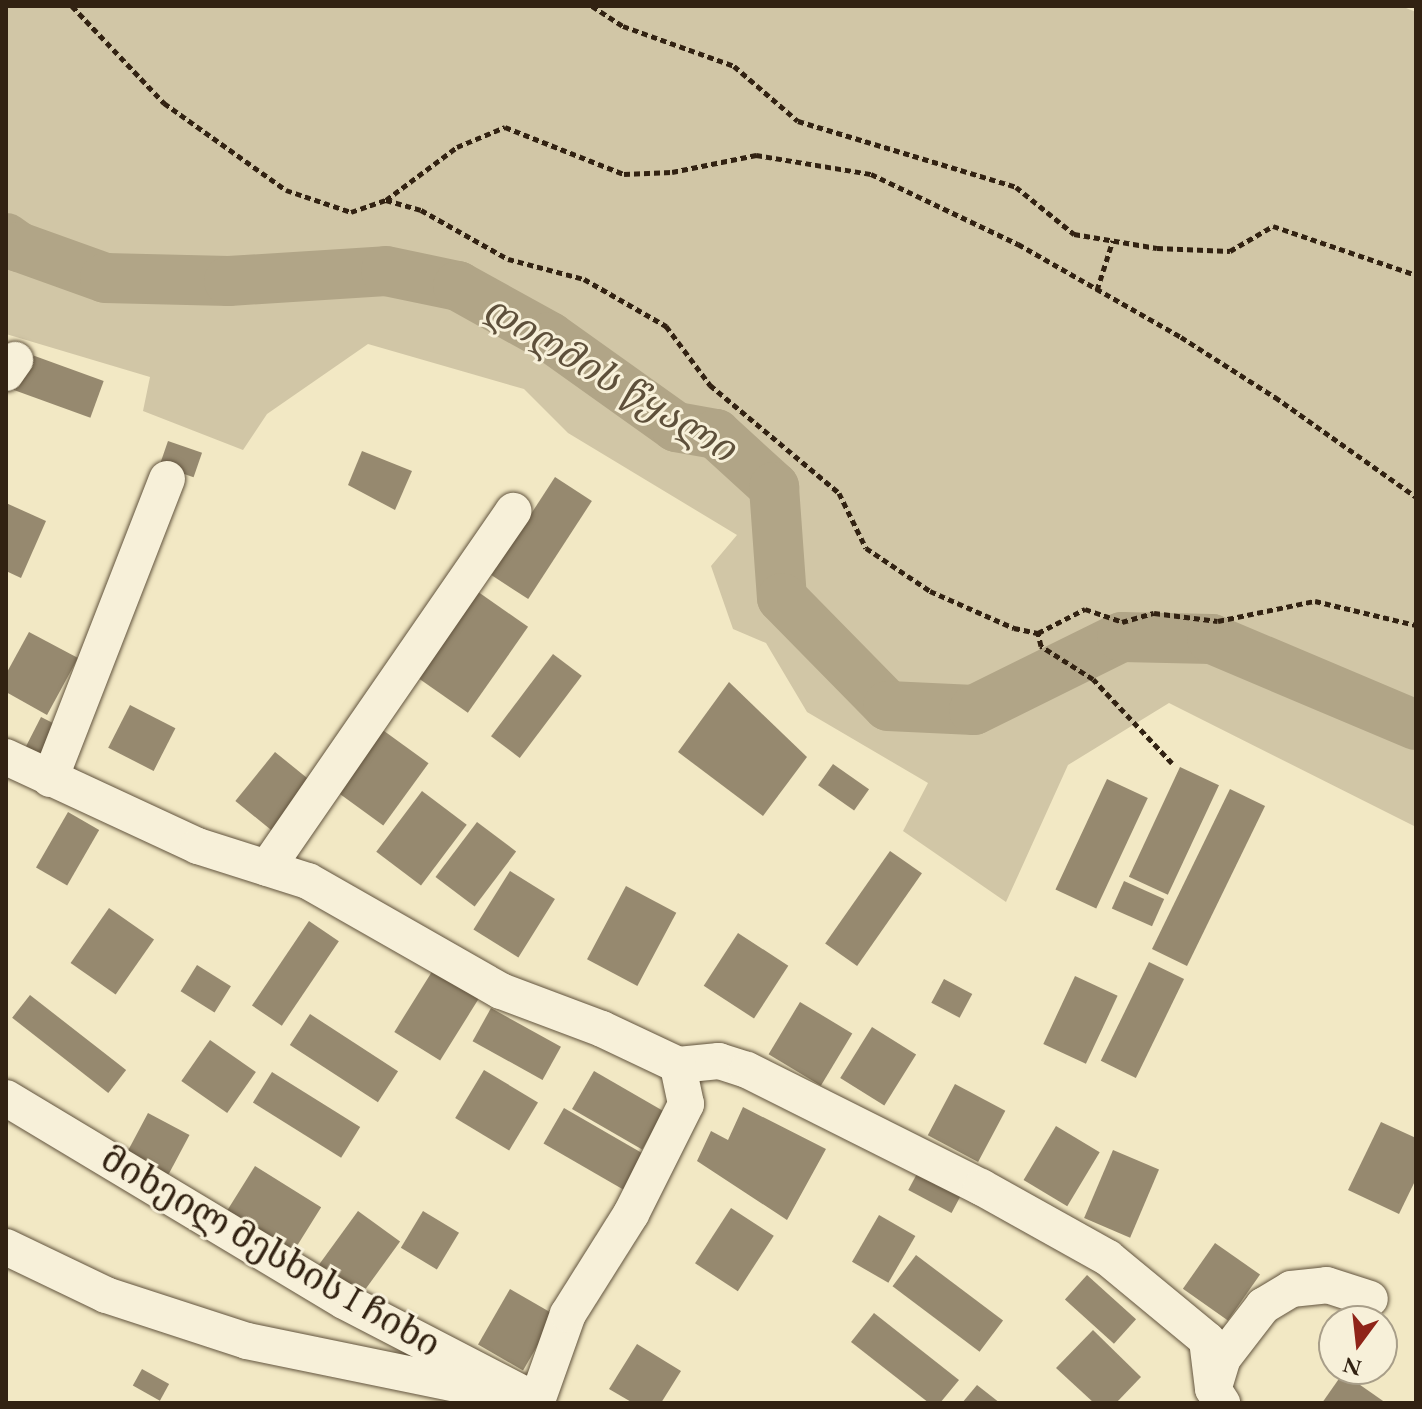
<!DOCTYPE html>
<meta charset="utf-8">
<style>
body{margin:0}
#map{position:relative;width:1422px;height:1409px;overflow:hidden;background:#f2e8c4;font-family:"EB Garamond","Noto Serif Georgian",serif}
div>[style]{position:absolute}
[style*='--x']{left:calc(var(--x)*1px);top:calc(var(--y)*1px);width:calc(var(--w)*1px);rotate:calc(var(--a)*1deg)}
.green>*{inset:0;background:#d1c6a6}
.river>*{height:50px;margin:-25px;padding:0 25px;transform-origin:25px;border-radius:25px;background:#b1a587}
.building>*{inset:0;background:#96896f;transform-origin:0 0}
.path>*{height:5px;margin-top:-2.5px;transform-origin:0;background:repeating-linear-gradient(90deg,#322212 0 6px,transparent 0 10px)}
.roads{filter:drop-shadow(0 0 2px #62543e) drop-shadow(0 0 2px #62543e)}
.minor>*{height:36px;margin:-18px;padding:0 18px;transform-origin:18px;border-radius:18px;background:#f7f0d9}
span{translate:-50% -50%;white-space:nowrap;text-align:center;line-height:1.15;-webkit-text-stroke:6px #f7f0d9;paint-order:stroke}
.street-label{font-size:36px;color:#322212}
.water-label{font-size:38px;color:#5e503b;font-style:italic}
.frame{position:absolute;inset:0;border:8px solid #322212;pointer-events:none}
.north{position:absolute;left:1318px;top:1305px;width:80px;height:80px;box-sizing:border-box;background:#f7f0d9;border:2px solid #a89e89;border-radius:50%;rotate:195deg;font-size:22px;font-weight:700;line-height:32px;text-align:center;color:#322212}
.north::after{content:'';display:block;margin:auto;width:28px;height:36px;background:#8f2418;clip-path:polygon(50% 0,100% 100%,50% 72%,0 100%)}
</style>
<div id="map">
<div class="green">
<i style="clip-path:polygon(6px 6px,1401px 6px,1416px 12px,1416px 827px,1169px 703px,1068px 765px,1006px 902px,903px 831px,928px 783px,807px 712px,766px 643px,733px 629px,711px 566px,737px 535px,568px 433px,524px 389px,368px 344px,267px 414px,243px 450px,143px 411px,150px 377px,6px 334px)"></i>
</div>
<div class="river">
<i style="--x:6;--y:238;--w:16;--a:35"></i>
<i style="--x:19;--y:247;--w:91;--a:19.8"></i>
<i style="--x:105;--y:278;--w:124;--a:1.4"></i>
<i style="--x:229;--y:281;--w:157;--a:-3.6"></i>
<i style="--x:386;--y:271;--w:74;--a:11.8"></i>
<i style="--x:458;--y:286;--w:105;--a:29"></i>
<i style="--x:550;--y:337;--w:155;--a:35.5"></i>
<i style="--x:676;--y:427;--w:41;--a:9.9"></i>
<i style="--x:716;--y:434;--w:79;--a:42.4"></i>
<i style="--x:774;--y:487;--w:111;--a:85.9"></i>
<i style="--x:782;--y:598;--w:151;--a:45.5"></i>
<i style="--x:888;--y:706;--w:86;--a:2.7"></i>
<i style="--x:974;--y:710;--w:165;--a:-26.3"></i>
<i style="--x:1122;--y:637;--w:90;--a:1.3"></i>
<i style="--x:1212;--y:639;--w:221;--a:22.9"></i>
</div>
<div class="building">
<i style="left:21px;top:351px;width:88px;height:39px;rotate:20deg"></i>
<i style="left:168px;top:441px;width:36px;height:26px;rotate:19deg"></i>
<i style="clip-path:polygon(362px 451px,412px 471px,395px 510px,348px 485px)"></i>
<i style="left:555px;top:477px;width:44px;height:117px;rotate:33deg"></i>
<i style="clip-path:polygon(6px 503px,46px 521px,21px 578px,6px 571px)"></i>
<i style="left:474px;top:589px;width:66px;height:105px;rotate:35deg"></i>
<i style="clip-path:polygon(29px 632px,78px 658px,47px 715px,6px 692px,6px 674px)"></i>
<i style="left:553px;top:654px;width:36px;height:103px;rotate:37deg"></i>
<i style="clip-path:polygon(729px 682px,807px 757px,763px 816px,678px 752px)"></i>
<i style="left:130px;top:705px;width:51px;height:48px;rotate:27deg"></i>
<i style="left:41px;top:717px;width:20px;height:38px;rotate:27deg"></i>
<i style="left:380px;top:728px;width:60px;height:77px;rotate:36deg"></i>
<i style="left:275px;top:752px;width:50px;height:63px;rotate:39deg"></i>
<i style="left:833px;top:764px;width:44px;height:26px;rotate:35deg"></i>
<i style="left:1180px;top:767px;width:43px;height:121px;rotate:25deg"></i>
<i style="left:1107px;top:779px;width:45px;height:122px;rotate:25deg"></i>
<i style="left:1230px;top:789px;width:39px;height:178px;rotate:26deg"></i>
<i style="left:422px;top:791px;width:56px;height:76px;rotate:37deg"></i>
<i style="left:68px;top:812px;width:36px;height:64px;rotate:30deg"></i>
<i style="left:477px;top:822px;width:49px;height:69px;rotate:37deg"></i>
<i style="left:890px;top:851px;width:39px;height:113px;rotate:35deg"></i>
<i style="left:510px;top:871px;width:53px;height:69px;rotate:32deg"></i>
<i style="left:1124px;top:881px;width:44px;height:30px;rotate:24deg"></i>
<i style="left:626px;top:886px;width:57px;height:83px;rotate:28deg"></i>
<i style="left:109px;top:908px;width:55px;height:67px;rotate:35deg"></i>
<i style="left:309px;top:921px;width:36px;height:102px;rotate:34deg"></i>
<i style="left:738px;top:933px;width:60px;height:63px;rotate:33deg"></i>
<i style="left:1149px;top:962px;width:39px;height:110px;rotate:26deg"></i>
<i style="left:197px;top:965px;width:40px;height:31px;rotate:32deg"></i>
<i style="left:433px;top:970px;width:54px;height:73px;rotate:32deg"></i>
<i style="left:1075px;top:976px;width:47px;height:75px;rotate:25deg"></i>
<i style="left:944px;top:979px;width:32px;height:27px;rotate:28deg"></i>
<i style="left:30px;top:995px;width:122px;height:29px;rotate:38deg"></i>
<i style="left:800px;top:1002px;width:61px;height:61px;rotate:31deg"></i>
<i style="left:491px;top:1008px;width:80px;height:38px;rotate:29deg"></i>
<i style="left:310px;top:1014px;width:105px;height:37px;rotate:33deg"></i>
<i style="left:872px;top:1027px;width:52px;height:60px;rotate:32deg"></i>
<i style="left:210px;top:1040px;width:56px;height:50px;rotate:35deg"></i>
<i style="left:484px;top:1070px;width:63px;height:56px;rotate:31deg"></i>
<i style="left:594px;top:1071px;width:81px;height:44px;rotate:30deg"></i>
<i style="left:272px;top:1072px;width:104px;height:36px;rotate:32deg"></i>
<i style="left:955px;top:1084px;width:57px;height:58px;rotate:28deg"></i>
<i style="clip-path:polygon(743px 1107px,826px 1149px,787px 1220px,697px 1161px,711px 1131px,728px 1140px)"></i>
<i style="left:564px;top:1108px;width:96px;height:41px;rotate:30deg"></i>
<i style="left:148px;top:1113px;width:47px;height:49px;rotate:28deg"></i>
<i style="clip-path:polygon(1381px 1122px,1416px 1138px,1416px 1179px,1399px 1214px,1348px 1190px)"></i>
<i style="left:1056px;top:1126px;width:51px;height:63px;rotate:31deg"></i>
<i style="left:1113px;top:1150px;width:50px;height:74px;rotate:23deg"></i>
<i style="left:255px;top:1166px;width:78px;height:59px;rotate:32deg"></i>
<i style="left:920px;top:1168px;width:49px;height:25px;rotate:28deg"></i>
<i style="left:731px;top:1208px;width:51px;height:66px;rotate:33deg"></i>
<i style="left:358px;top:1211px;width:52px;height:68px;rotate:36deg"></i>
<i style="left:423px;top:1211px;width:42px;height:43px;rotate:31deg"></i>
<i style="left:879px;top:1215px;width:42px;height:54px;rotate:30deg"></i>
<i style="left:1215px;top:1243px;width:55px;height:56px;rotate:35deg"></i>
<i style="left:916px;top:1255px;width:109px;height:39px;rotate:37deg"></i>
<i style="left:1087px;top:1275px;width:66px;height:33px;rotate:42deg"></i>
<i style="left:510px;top:1289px;width:52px;height:64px;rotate:30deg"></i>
<i style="clip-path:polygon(874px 1313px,959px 1380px,940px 1403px,929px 1403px,851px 1342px)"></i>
<i style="clip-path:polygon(1093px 1330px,1141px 1377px,1116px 1403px,1094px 1403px,1056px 1368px)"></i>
<i style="clip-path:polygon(637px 1344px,681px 1371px,661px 1403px,633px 1403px,609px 1389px)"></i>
<i style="left:142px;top:1369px;width:31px;height:19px;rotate:29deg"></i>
<i style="clip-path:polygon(1343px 1373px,1386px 1403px,1322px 1403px)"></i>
<i style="clip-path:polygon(977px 1385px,1000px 1403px,962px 1403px)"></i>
</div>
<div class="path">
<i style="--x:72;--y:6;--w:134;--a:46.5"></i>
<i style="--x:164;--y:103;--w:150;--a:35.5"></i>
<i style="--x:286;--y:190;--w:69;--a:18.7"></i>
<i style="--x:351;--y:212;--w:37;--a:-19"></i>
<i style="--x:386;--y:200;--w:89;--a:-36.7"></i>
<i style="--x:457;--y:147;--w:52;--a:-22.6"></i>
<i style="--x:505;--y:127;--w:128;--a:21.6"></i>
<i style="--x:624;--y:174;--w:48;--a:-2.4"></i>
<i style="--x:672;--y:172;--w:86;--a:-11.4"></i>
<i style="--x:756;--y:155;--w:117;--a:9.4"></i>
<i style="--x:871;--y:174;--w:163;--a:25.5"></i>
<i style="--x:1018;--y:244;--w:188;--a:29.7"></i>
<i style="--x:1181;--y:337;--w:112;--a:32.6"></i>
<i style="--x:1275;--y:397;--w:173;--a:35.3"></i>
<i style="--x:592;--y:6;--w:37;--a:33"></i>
<i style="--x:623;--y:26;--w:118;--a:19.8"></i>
<i style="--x:734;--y:66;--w:84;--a:40.7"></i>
<i style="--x:798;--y:121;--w:228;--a:16.8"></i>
<i style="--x:1016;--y:187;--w:75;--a:39"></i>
<i style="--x:1074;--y:234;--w:84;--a:9.6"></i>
<i style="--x:1157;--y:248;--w:73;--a:2.4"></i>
<i style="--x:1230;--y:251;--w:50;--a:-30.2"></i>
<i style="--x:1273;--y:226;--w:151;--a:18.9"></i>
<i style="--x:386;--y:200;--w:36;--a:16"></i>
<i style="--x:421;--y:210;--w:100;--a:29.4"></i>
<i style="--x:508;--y:259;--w:79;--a:14.7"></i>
<i style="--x:584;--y:279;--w:95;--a:29.8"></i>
<i style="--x:666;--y:326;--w:74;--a:53.3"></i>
<i style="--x:710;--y:385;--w:168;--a:39.9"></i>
<i style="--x:839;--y:493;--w:61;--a:63.9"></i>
<i style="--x:866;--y:548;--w:77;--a:33.9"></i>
<i style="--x:930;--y:591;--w:92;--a:23.8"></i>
<i style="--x:1014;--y:628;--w:25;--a:12"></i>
<i style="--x:1097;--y:290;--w:52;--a:-72.3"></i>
<i style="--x:1172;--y:763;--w:115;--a:-133.2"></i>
<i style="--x:1093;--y:679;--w:62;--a:-147.6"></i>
<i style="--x:1041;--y:646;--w:13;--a:-103"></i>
<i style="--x:1038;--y:633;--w:53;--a:-27.1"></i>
<i style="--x:1085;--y:609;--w:39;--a:19"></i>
<i style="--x:1122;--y:622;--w:33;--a:-16"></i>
<i style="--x:1154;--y:613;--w:64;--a:7.1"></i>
<i style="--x:1218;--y:621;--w:99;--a:-11.7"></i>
<i style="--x:1315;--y:601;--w:104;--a:13.4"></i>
</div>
<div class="roads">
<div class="minor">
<i style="--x:6;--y:373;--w:16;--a:-55"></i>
<i style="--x:6;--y:757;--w:212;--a:24.9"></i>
<i style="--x:198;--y:846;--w:115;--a:17.7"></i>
<i style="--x:308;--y:881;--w:222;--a:29.7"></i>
<i style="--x:501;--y:991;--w:108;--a:20.6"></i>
<i style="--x:602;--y:1029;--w:84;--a:25.3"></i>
<i style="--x:678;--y:1065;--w:41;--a:-5.6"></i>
<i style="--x:719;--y:1061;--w:29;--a:18"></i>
<i style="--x:747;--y:1070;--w:262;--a:26.6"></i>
<i style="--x:981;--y:1187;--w:145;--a:29.2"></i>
<i style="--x:1108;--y:1258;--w:129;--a:39.6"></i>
<i style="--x:1207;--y:1340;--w:49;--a:83"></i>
<i style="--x:1213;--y:1389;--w:17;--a:57"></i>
<i style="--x:50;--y:779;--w:322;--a:-68.7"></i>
<i style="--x:267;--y:868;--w:434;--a:-55.4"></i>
<i style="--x:6;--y:1098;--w:394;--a:31"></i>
<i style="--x:344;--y:1301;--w:217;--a:27.4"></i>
<i style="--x:537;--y:1401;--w:92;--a:-70.4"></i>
<i style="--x:568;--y:1314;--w:118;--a:-57.8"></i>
<i style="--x:631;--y:1214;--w:123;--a:-63.4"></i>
<i style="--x:686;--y:1104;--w:40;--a:-102"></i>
<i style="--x:6;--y:1247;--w:111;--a:25.6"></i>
<i style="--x:106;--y:1295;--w:148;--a:18.1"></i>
<i style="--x:247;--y:1341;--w:258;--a:11.6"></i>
<i style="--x:1214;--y:1387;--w:30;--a:-73"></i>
<i style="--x:1223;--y:1358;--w:66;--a:-52.4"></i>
<i style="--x:1263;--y:1306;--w:33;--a:-31"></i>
<i style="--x:1291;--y:1289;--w:36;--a:-6"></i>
<i style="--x:1327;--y:1285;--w:45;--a:18"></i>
</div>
</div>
<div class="street-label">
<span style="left:271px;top:1251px;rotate:30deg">მიხეილ მესხის I ჩიხი</span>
</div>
<div class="water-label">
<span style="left:610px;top:378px;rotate:31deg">დიღმის წყალი</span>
</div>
<div class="frame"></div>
<div class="north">N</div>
</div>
